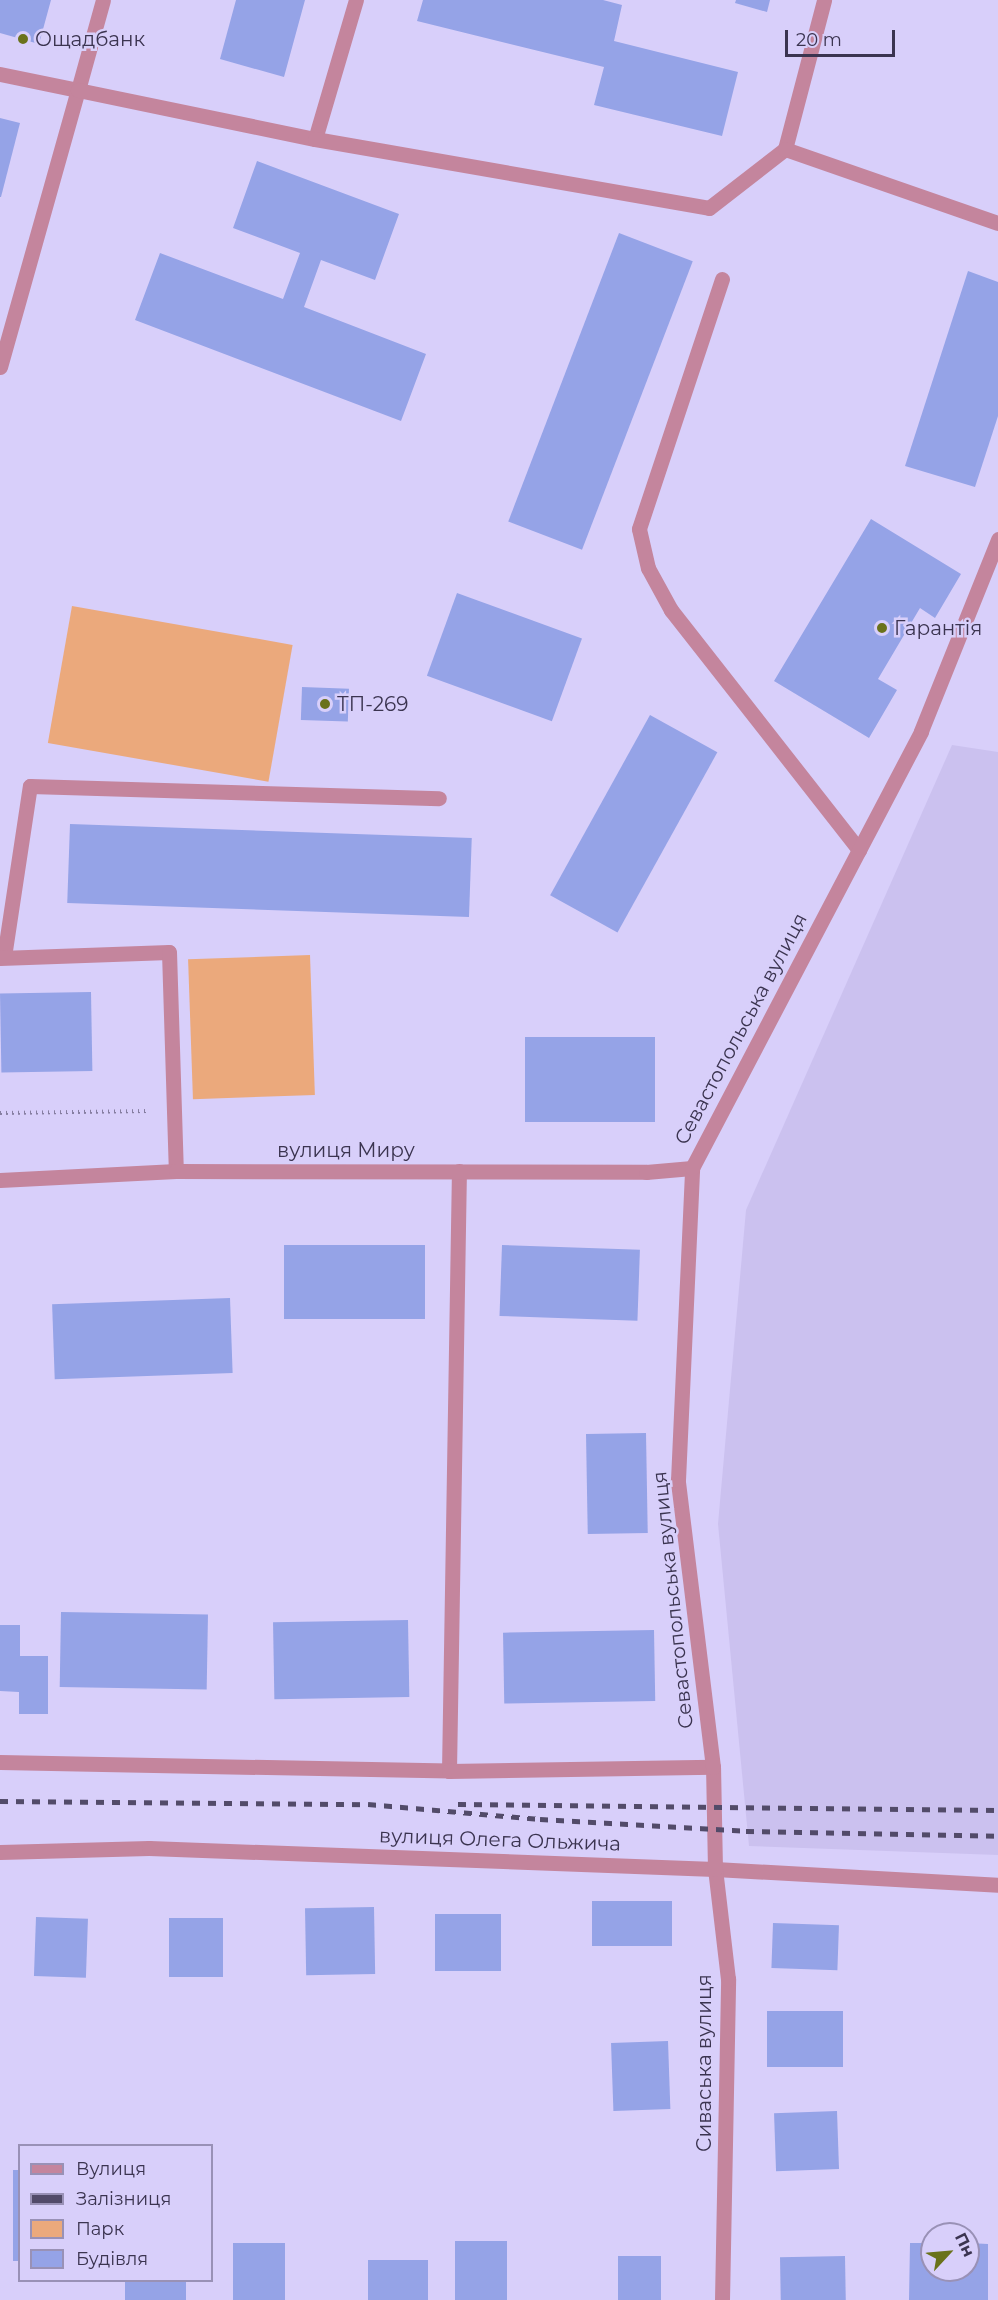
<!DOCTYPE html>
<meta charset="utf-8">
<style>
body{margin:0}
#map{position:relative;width:998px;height:2300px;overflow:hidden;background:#d8cffa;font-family:Montserrat,sans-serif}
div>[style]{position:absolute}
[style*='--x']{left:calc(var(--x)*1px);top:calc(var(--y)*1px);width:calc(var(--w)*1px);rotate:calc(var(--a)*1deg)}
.built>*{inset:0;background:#cbc1ef}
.green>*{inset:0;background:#eba97c;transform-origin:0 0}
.building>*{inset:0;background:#95a3e7;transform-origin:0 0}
.path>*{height:4px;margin-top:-2px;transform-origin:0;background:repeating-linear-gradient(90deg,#867ea1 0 1.5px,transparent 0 6px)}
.service>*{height:15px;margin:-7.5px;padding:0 7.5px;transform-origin:7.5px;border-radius:7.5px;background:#c4859d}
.minor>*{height:15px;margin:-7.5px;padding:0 7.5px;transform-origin:7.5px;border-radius:7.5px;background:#c4859d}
.tertiary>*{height:15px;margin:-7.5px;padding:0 7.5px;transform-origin:7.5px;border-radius:7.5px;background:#c4859d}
.rail>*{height:4.5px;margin-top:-2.25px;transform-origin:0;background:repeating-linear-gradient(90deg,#524b69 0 8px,transparent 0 16px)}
.dots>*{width:16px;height:16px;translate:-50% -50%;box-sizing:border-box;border:3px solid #d8cffa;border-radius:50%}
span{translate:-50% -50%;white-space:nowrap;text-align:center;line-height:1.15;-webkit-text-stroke:5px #d8cffa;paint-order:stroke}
.poi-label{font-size:20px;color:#3b3450}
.left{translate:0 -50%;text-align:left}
.street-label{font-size:20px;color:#3b3450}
.legend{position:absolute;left:18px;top:2144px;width:195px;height:138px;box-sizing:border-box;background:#d8cffa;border:2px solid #9991b6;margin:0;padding:8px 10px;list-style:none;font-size:18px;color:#3b3450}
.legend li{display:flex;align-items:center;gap:12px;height:30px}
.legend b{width:30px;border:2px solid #9991b6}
.north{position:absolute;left:920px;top:2222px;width:60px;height:60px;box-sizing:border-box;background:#d8cffa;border:2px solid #9991b6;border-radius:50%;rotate:64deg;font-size:16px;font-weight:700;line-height:24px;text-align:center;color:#3b3450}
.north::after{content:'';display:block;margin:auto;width:21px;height:27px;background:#6a721b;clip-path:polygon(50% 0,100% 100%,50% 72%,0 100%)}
.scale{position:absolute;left:785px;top:30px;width:110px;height:27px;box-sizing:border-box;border:3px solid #3b3450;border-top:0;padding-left:8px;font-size:18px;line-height:21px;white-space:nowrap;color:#3b3450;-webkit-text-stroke:4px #d8cffa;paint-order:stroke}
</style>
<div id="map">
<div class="built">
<i style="clip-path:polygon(952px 745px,998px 752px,998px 1855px,749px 1846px,718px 1524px,746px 1210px)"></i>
</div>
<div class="green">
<i style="left:72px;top:606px;width:224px;height:139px;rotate:10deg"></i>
<i style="left:310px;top:955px;width:140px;height:122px;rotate:88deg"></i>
</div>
<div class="building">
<i style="clip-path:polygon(0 0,51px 0,39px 44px,0 33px)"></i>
<i style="clip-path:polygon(236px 0,305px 0,284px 77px,220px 59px)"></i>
<i style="clip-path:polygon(423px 0,603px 0,622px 5px,614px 41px,738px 72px,722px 136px,594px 105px,604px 67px,417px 21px)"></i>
<i style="clip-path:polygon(736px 0,770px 0,767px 12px,735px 3px)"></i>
<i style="clip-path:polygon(0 118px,20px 123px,1px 197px,0 197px)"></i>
<i style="clip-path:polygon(257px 161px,399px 214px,375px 280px,321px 260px,304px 307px,426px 354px,401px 421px,135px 320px,160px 253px,283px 299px,300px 253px,233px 228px)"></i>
<i style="left:619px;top:233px;width:79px;height:309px;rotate:21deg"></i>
<i style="clip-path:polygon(968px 271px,998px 282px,998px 416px,975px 487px,905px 466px)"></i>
<i style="clip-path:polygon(871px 519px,961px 574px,935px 618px,920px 608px,878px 679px,897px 690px,869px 738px,774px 681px)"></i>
<i style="left:457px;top:593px;width:133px;height:88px;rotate:20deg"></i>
<i style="left:302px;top:687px;width:47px;height:33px;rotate:2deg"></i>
<i style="left:650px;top:715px;width:77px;height:206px;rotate:29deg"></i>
<i style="left:70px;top:824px;width:402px;height:79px;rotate:2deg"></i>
<i style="left:91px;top:992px;width:79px;height:91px;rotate:89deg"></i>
<i style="left:525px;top:1037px;width:130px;height:85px"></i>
<i style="left:284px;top:1245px;width:141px;height:74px"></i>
<i style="left:502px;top:1245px;width:138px;height:71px;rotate:2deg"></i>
<i style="left:230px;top:1298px;width:75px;height:178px;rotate:88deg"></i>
<i style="left:646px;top:1433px;width:100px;height:60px;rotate:89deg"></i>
<i style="left:61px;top:1612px;width:147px;height:75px;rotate:1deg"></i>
<i style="left:408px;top:1620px;width:77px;height:135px;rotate:89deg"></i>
<i style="clip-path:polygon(0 1625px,20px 1625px,20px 1656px,48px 1656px,48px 1714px,19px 1714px,19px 1692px,0 1691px)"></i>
<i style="left:654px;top:1630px;width:71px;height:151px;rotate:89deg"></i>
<i style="left:592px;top:1901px;width:80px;height:45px"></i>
<i style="left:374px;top:1907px;width:67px;height:69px;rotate:89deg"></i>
<i style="left:435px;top:1914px;width:66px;height:57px"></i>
<i style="left:36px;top:1917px;width:52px;height:59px;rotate:2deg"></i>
<i style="left:169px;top:1918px;width:54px;height:59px"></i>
<i style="left:773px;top:1923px;width:66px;height:45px;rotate:2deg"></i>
<i style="left:767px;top:2011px;width:76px;height:56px"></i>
<i style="left:668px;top:2041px;width:68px;height:57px;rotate:88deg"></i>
<i style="left:837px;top:2111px;width:58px;height:63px;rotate:88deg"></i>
<i style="left:13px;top:2170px;width:7px;height:91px"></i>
<i style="left:455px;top:2241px;width:52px;height:59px"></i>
<i style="left:233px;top:2243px;width:52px;height:57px"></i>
<i style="clip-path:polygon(910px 2243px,932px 2243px,932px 2270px,968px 2270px,968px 2243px,988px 2244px,988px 2300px,909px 2300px)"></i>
<i style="left:618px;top:2256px;width:43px;height:44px"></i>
<i style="left:845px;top:2256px;width:44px;height:65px;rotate:89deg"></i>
<i style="left:368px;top:2260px;width:60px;height:40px"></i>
<i style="left:125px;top:2280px;width:61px;height:20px"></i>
</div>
<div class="path">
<i style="--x:0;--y:1113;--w:149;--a:-0.8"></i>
</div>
<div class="service">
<i style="--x:0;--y:74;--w:80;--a:11.6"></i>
<i style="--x:78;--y:90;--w:93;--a:-74.5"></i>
<i style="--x:315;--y:139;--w:145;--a:-73.6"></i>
<i style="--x:785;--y:149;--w:154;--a:-75.3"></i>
<i style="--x:722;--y:279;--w:263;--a:108.4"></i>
<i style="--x:639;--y:529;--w:40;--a:77"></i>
<i style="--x:648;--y:568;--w:48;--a:61.3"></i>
<i style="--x:671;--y:610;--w:305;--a:51.9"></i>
<i style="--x:0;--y:367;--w:288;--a:-74.3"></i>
<i style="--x:78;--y:90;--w:242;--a:11.7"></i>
<i style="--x:315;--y:139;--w:400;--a:9.9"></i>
<i style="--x:709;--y:208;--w:96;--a:-37.8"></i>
<i style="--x:785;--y:149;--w:225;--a:19.2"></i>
<i style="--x:4;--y:957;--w:173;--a:-81.4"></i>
<i style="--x:30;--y:786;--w:409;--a:1.7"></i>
<i style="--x:0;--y:958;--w:169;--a:-2"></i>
<i style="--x:169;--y:952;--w:219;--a:88.2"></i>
<i style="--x:449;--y:1771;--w:600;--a:-89.05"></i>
</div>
<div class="minor">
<i style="--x:0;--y:1180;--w:176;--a:-2.9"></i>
<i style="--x:176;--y:1171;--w:470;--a:0.1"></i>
<i style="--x:646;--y:1172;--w:46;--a:-5"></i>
<i style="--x:0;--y:1762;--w:449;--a:1.1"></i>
<i style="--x:449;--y:1771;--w:264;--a:-0.9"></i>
<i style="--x:0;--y:1852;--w:149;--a:-1.5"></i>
<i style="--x:149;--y:1848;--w:566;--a:2.12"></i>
<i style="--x:715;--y:1869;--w:283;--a:3.2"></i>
</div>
<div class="tertiary">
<i style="--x:722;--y:2300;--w:321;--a:-88.9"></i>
<i style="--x:728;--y:1979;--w:111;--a:-96.7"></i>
<i style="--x:715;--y:1869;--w:102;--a:-91.1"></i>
<i style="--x:713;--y:1767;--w:289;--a:-97"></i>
<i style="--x:678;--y:1480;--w:312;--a:-87.4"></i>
<i style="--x:692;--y:1168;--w:493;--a:-62.3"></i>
<i style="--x:921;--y:731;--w:207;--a:-68.1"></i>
</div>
<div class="rail">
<i style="--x:0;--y:1801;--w:368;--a:0.5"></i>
<i style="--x:368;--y:1804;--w:173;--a:5"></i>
<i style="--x:540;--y:1819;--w:206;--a:3.3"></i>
<i style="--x:746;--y:1831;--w:252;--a:1.1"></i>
<i style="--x:458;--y:1804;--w:540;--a:0.64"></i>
</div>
<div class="dots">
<i style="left:23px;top:39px;background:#6a721b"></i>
<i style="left:882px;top:628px;background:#6a721b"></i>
<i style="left:325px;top:704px;background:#6a721b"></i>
</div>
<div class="poi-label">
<span class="left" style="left:35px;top:39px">Ощадбанк</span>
<span class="left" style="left:894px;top:628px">Гарантія</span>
<span class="left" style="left:337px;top:704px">ТП-269</span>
</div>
<div class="street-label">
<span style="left:741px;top:1029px;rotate:-62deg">Севастопольська вулиця</span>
<span style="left:346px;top:1150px">вулиця Миру</span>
<span style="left:673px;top:1600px;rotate:-96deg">Севастопольська вулиця</span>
<span style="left:500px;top:1840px;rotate:2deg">вулиця Олега Ольжича</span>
<span style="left:704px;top:2063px;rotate:-90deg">Сиваська вулиця</span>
</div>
<ul class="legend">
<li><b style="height:8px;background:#c4859d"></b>Вулиця</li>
<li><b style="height:8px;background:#524b69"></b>Залізниця</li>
<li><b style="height:16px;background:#eba97c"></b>Парк</li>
<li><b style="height:16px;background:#95a3e7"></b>Будівля</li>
</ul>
<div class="north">Пн</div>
<div class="scale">20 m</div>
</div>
